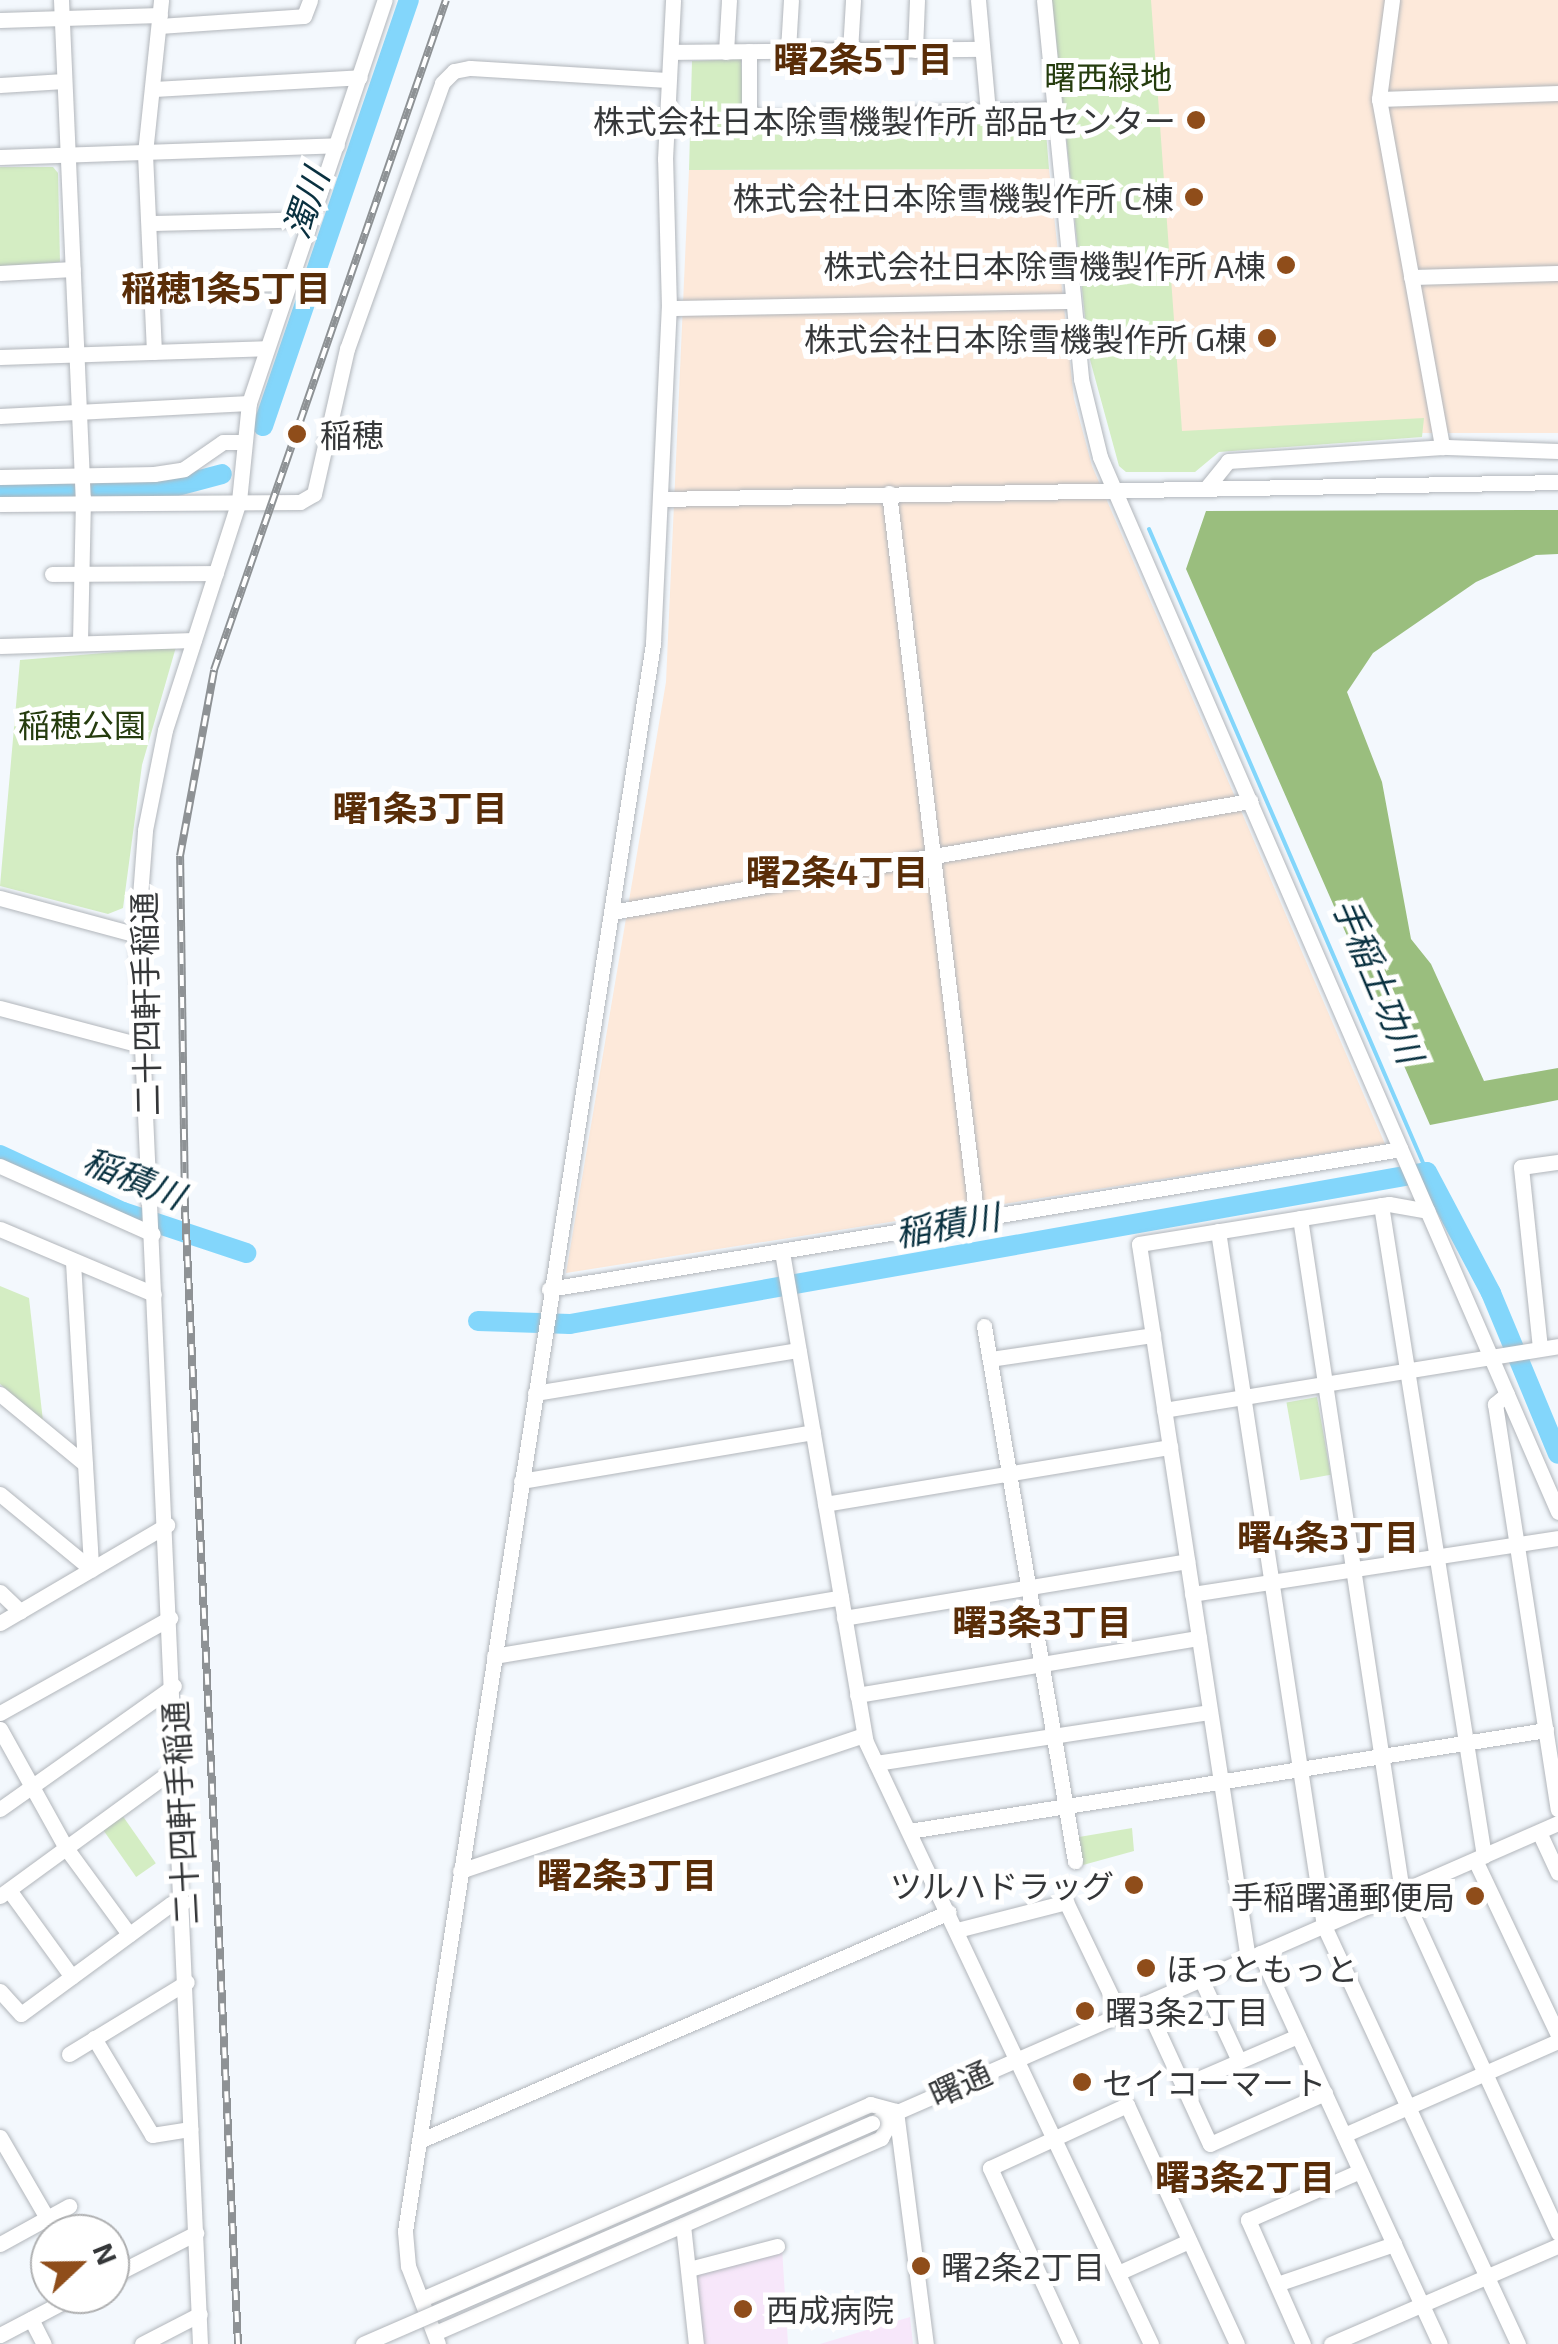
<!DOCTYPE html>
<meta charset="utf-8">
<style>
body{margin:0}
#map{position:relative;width:1558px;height:2344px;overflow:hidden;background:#f3f8fd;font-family:"Exo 2","Noto Sans JP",sans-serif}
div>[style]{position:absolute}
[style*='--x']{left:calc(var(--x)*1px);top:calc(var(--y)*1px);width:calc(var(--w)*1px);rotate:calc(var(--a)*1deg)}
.industrial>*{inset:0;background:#fde9da;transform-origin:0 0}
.medical>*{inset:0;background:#f7e7fa}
.green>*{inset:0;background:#d4edc3;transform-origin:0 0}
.forest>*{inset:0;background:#9abe7e}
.stream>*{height:4px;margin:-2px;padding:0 2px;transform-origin:2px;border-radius:2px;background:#83d6fb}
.river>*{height:20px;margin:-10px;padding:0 10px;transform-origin:10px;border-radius:10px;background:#83d6fb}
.roads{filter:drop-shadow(0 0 2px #b2b6bb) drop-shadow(0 0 2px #b2b6bb)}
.minor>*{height:15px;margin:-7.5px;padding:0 7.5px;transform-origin:7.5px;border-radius:7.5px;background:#fff}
.rail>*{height:8px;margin-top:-4px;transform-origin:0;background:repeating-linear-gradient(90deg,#fff 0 11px,#8e9295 0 22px);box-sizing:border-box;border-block:2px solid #8e9295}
.bridges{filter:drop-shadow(0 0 2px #b2b6bb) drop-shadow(0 0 2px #b2b6bb)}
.minor-bridge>*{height:15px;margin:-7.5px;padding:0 7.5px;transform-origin:7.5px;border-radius:7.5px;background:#fff}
.dots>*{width:28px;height:28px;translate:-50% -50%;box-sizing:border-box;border:5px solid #fff;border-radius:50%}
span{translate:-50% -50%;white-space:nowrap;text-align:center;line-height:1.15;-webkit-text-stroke:10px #fff;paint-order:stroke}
.park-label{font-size:32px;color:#253c0e}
.poi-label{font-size:32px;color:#353739}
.right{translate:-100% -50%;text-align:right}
.left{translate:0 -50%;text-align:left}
.street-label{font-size:32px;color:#353739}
.neighbourhood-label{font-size:35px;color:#592d08;font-weight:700}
.water-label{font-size:35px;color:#093140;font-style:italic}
.north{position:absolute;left:30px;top:2214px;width:100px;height:100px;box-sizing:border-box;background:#fff;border:2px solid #aeafb0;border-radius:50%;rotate:68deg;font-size:28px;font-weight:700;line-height:40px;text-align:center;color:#353739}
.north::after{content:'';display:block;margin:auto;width:35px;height:45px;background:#8f4d1a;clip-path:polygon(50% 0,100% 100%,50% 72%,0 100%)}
</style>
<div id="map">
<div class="industrial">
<i style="left:1151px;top:0;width:407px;height:433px"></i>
<i style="clip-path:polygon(1049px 169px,1074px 399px,1092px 466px,1385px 1144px,566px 1273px,666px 682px,689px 170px)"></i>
</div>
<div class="medical">
<i style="clip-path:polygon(782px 2248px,788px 2344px,702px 2344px,697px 2273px)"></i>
<i style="clip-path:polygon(910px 2317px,913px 2344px,820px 2344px)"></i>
</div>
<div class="green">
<i style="clip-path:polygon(1052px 0,1151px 0,1182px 431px,1424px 418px,1422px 437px,1219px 452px,1195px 472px,1126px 472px,1119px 466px,1089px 356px)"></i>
<i style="clip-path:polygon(741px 59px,744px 118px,752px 125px,1045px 119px,1049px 169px,689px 170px,692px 61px)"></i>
<i style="clip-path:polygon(0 167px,53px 167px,58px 173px,60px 262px,0 266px)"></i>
<i style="clip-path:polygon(176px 647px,142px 765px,123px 908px,108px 914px,0 886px,20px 660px)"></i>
<i style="clip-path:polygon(0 1286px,29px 1298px,43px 1421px,0 1384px)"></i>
<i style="left:1317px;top:1397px;width:79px;height:31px;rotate:80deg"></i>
<i style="left:122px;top:1815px;width:59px;height:24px;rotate:55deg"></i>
<i style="clip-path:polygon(1132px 1828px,1134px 1851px,1083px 1865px,1079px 1837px)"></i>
</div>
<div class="forest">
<i style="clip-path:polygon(1558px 510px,1558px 554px,1536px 555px,1476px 582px,1373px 653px,1347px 692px,1382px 782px,1411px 939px,1431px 964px,1484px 1081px,1558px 1068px,1558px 1100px,1430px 1125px,1186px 569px,1206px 511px)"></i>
</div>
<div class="stream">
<i style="--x:1149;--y:529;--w:701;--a:66.62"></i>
</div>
<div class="river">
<i style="--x:263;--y:426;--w:450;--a:-71.1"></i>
<i style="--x:0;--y:491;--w:162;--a:-0.4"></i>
<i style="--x:162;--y:490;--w:62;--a:-14.9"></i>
<i style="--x:0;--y:1155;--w:136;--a:24.9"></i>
<i style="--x:123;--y:1212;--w:130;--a:18.4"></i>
<i style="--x:478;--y:1321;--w:92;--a:1.9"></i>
<i style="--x:570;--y:1324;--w:870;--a:-10.06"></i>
<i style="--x:1427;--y:1172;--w:137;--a:62.1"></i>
<i style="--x:1491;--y:1293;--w:174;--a:67.4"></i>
</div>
<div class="roads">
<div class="minor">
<i style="--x:61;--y:0;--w:498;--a:87.5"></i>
<i style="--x:83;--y:498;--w:145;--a:91.2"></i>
<i style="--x:978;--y:0;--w:111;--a:84.9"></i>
<i style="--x:1044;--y:0;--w:381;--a:84.4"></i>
<i style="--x:1081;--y:379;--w:80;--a:76.3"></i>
<i style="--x:1100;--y:457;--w:1150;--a:66.53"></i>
<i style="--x:1392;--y:0;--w:100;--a:97.5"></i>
<i style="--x:1379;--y:99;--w:354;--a:79.7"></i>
<i style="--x:0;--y:20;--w:160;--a:-1.8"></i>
<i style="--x:159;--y:26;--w:145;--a:-3.9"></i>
<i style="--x:304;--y:16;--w:17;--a:-69"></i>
<i style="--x:788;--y:50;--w:50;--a:-86.6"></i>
<i style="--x:915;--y:50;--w:50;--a:-87.7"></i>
<i style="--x:749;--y:51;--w:59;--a:90"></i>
<i style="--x:749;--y:110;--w:12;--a:42"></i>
<i style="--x:758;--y:118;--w:297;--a:-1.7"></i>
<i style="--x:850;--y:51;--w:51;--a:-86.6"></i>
<i style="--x:671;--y:52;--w:311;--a:-0.6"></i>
<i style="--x:726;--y:52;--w:52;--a:-86.7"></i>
<i style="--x:0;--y:85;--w:64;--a:-3.6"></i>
<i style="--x:154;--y:89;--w:206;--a:-3.3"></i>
<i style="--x:1379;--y:99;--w:179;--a:-1.9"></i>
<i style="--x:0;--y:157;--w:337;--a:-2"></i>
<i style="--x:150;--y:223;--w:161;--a:-1.4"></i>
<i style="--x:0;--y:273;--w:73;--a:-3.1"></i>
<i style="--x:1411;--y:277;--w:147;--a:-1.6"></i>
<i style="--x:152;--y:286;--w:137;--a:-1.3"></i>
<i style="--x:669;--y:308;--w:404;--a:-1"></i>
<i style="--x:154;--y:352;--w:199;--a:-92.6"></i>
<i style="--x:145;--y:153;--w:154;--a:-84"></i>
<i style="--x:0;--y:357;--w:265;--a:-1.9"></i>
<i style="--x:0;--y:416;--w:249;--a:-3"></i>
<i style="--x:0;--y:477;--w:154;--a:-1.1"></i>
<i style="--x:154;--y:474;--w:30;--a:-9"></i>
<i style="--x:184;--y:469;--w:47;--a:-34.7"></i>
<i style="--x:223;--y:442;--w:20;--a:0"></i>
<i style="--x:1208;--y:486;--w:32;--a:-51"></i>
<i style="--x:1228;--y:461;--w:219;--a:-3.7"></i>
<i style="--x:1447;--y:447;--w:111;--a:2.1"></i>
<i style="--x:889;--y:493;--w:732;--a:83.1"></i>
<i style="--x:660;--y:499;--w:898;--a:-1.08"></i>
<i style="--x:0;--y:504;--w:300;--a:-0.4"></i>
<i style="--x:300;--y:502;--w:16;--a:-30"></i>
<i style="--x:314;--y:494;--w:149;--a:-77.2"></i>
<i style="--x:347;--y:349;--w:282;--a:-70.3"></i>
<i style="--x:442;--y:83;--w:17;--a:-45"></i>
<i style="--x:454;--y:71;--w:16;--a:-11"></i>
<i style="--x:470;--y:68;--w:198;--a:3.5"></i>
<i style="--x:52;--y:574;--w:164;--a:-0.3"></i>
<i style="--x:0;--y:646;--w:194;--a:-1.8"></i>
<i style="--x:0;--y:898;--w:142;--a:15.1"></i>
<i style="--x:612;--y:912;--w:648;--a:-9.87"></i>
<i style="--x:0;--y:1008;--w:149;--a:14.8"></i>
<i style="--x:0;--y:1166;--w:167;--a:24"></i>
<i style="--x:1381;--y:1205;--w:659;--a:81.01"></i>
<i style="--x:1300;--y:1218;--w:682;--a:81.39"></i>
<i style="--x:1402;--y:1892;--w:375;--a:65.4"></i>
<i style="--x:0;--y:1229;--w:167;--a:22.9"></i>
<i style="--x:1218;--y:1231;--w:703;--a:81.33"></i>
<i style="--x:1324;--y:1926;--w:461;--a:65.1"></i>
<i style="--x:782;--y:1252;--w:495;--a:80.3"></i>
<i style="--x:865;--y:1740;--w:668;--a:64.66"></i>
<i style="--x:73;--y:1262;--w:308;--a:86.6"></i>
<i style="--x:549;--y:1289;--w:863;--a:-9.33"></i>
<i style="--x:984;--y:1326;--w:543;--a:80.35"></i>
<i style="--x:1540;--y:1348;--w:182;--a:-96"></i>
<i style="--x:1521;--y:1167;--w:37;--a:-8"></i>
<i style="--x:990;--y:1359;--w:165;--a:-8.4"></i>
<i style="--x:535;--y:1393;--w:267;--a:-9.3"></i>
<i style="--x:0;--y:1394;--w:110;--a:39.5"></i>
<i style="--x:1507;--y:1394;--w:16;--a:140"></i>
<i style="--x:1495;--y:1404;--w:410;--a:81.2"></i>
<i style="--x:1164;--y:1410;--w:399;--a:-9.2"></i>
<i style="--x:521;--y:1481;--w:296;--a:-9.5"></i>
<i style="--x:0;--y:1494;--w:118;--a:39.5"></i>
<i style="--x:825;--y:1504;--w:350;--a:-9.4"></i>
<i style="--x:0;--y:1592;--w:28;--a:44"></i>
<i style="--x:1192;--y:1594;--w:370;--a:-8.7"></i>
<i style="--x:844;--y:1618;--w:348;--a:-9.4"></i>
<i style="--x:0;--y:1623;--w:194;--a:-30.4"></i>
<i style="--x:494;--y:1656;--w:352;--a:-9.6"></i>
<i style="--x:857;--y:1695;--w:347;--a:-9.5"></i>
<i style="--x:0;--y:1713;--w:195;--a:-29.2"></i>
<i style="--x:0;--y:1729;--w:136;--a:61"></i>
<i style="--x:66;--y:1848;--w:107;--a:53.8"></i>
<i style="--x:876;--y:1763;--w:338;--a:-8.7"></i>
<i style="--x:0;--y:1809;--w:213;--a:-35.3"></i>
<i style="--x:909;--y:1831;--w:645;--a:-9.01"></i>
<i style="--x:1539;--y:1832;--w:45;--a:65.1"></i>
<i style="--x:1475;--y:1860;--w:194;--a:64.6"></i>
<i style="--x:460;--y:1871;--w:426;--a:-18.6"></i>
<i style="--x:9;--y:1890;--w:107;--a:54.1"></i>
<i style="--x:0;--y:1896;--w:200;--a:-36.1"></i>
<i style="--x:162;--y:1778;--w:16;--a:-11"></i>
<i style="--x:957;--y:1930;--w:113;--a:-14.4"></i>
<i style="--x:1066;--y:1902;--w:124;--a:64.3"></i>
<i style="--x:1260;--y:1953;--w:430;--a:65.3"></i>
<i style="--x:1248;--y:1959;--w:723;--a:-98.67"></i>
<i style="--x:1139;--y:1244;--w:253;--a:-9.1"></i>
<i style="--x:1389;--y:1204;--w:39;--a:10"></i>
<i style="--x:1201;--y:1979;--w:90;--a:65.1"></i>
<i style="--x:0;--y:1991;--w:31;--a:48"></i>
<i style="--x:21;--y:2014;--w:186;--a:-36.3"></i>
<i style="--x:171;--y:1904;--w:13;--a:-9"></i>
<i style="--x:1145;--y:2003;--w:155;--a:65.3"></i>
<i style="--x:1210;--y:2144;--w:126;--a:-23.9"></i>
<i style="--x:94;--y:2038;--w:113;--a:59.1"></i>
<i style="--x:152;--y:2135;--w:39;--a:-9"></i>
<i style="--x:69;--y:2054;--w:138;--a:-31.4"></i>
<i style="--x:1184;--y:2085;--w:124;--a:-23.3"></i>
<i style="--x:896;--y:2111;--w:235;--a:82.7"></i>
<i style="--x:872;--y:2123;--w:749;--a:-23.62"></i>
<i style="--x:1344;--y:2135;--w:234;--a:-23.7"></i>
<i style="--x:0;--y:2137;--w:94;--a:59.9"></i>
<i style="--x:419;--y:2141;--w:577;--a:-23.37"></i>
<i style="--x:683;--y:2225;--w:120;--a:83.8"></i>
<i style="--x:0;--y:2244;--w:79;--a:-28.8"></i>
<i style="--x:689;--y:2269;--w:91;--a:-14.6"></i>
<i style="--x:1118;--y:2273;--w:78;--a:-24.3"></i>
<i style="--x:110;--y:2277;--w:97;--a:-27.1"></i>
<i style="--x:1277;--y:2284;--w:124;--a:-18.9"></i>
<i style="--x:422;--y:2299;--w:489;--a:-23.5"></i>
<i style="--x:870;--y:2104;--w:27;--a:15"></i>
<i style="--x:31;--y:2319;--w:28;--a:63"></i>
<i style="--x:435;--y:2333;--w:487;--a:-23.6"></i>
<i style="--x:881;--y:2138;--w:31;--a:-61"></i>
<i style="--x:0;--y:2335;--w:88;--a:-27.7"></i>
<i style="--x:142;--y:2344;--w:65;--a:-27.3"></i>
<i style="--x:200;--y:2344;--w:1410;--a:-92.56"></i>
<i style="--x:137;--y:935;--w:105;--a:-85.6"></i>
<i style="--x:145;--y:830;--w:102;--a:-78.7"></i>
<i style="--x:165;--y:730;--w:241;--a:-72.1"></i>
<i style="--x:239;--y:501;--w:99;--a:-84.2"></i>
<i style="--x:249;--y:403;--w:425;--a:-71.4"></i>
<i style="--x:438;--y:2344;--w:84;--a:-111"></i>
<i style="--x:408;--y:2266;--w:35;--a:-95"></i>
<i style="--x:405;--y:2231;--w:1607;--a:-81.12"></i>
<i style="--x:653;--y:643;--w:335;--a:-87.3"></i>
<i style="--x:669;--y:308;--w:149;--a:-91.5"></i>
<i style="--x:665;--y:159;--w:159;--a:-87.1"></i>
<i style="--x:1071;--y:2344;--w:194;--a:-114.7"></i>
<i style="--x:990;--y:2168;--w:151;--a:-24.7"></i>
<i style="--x:1127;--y:2105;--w:263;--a:65.3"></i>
<i style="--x:1303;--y:2344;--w:136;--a:-113.9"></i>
<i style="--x:1248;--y:2220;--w:122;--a:-23.6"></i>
<i style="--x:1331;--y:2344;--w:247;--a:-23.4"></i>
</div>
</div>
<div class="rail">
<i style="--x:238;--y:2344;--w:1139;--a:-92.67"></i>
<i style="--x:185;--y:1206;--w:350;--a:-90.8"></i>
<i style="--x:180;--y:856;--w:189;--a:-79.6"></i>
<i style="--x:214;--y:670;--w:709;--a:-70.9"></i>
</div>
<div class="bridges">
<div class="minor-bridge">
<i style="--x:363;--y:2344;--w:555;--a:-23.47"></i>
</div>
</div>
<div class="dots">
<i style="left:1196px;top:120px;background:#8f4d1a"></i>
<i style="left:1194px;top:197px;background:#8f4d1a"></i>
<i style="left:1286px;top:265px;background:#8f4d1a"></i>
<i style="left:1267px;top:338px;background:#8f4d1a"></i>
<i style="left:297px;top:434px;background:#8f4d1a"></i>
<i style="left:1134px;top:1885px;background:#8f4d1a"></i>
<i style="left:1475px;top:1896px;background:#8f4d1a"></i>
<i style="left:1146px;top:1968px;background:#8f4d1a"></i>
<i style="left:1085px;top:2011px;background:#8f4d1a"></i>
<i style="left:1082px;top:2082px;background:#8f4d1a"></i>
<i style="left:921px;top:2266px;background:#8f4d1a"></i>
<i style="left:743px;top:2309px;background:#8f4d1a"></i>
</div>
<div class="park-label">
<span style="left:1108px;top:76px">曙西緑地</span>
<span style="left:82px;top:724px">稲穂公園</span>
</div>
<div class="poi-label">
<span class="right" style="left:1176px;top:120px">株式会社日本除雪機製作所 部品センター</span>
<span class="right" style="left:1174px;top:197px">株式会社日本除雪機製作所 C棟</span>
<span class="right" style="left:1266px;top:265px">株式会社日本除雪機製作所 A棟</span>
<span class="right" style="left:1247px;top:338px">株式会社日本除雪機製作所 G棟</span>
<span class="left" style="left:320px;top:434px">稲穂</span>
<span class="right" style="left:1114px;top:1885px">ツルハドラッグ</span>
<span class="right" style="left:1455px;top:1896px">手稲曙通郵便局</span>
<span class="left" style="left:1166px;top:1968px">ほっともっと</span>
<span class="left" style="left:1105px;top:2011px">曙3条2丁目</span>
<span class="left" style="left:1102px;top:2082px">セイコーマート</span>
<span class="left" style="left:941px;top:2266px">曙2条2丁目</span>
<span class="left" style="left:766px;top:2309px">西成病院</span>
</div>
<div class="street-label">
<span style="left:145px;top:1004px;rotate:-91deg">二十四軒手稲通</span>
<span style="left:180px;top:1813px;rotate:-93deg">二十四軒手稲通</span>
<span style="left:960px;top:2083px;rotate:-24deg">曙通</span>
</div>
<div class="neighbourhood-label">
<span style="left:863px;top:58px">曙2条5丁目</span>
<span style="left:226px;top:287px">稲穂1条5丁目</span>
<span style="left:420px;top:807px">曙1条3丁目</span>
<span style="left:837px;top:871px">曙2条4丁目</span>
<span style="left:1328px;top:1536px">曙4条3丁目</span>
<span style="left:1042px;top:1621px">曙3条3丁目</span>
<span style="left:627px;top:1874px">曙2条3丁目</span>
<span style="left:1245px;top:2176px">曙3条2丁目</span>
</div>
<div class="water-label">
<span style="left:305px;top:203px;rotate:-71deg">濁川</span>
<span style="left:1379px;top:980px;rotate:67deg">手稲土功川</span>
<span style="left:134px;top:1177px;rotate:22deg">稲積川</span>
<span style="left:947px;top:1224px;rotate:-10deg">稲積川</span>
</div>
<div class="north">N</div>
</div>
